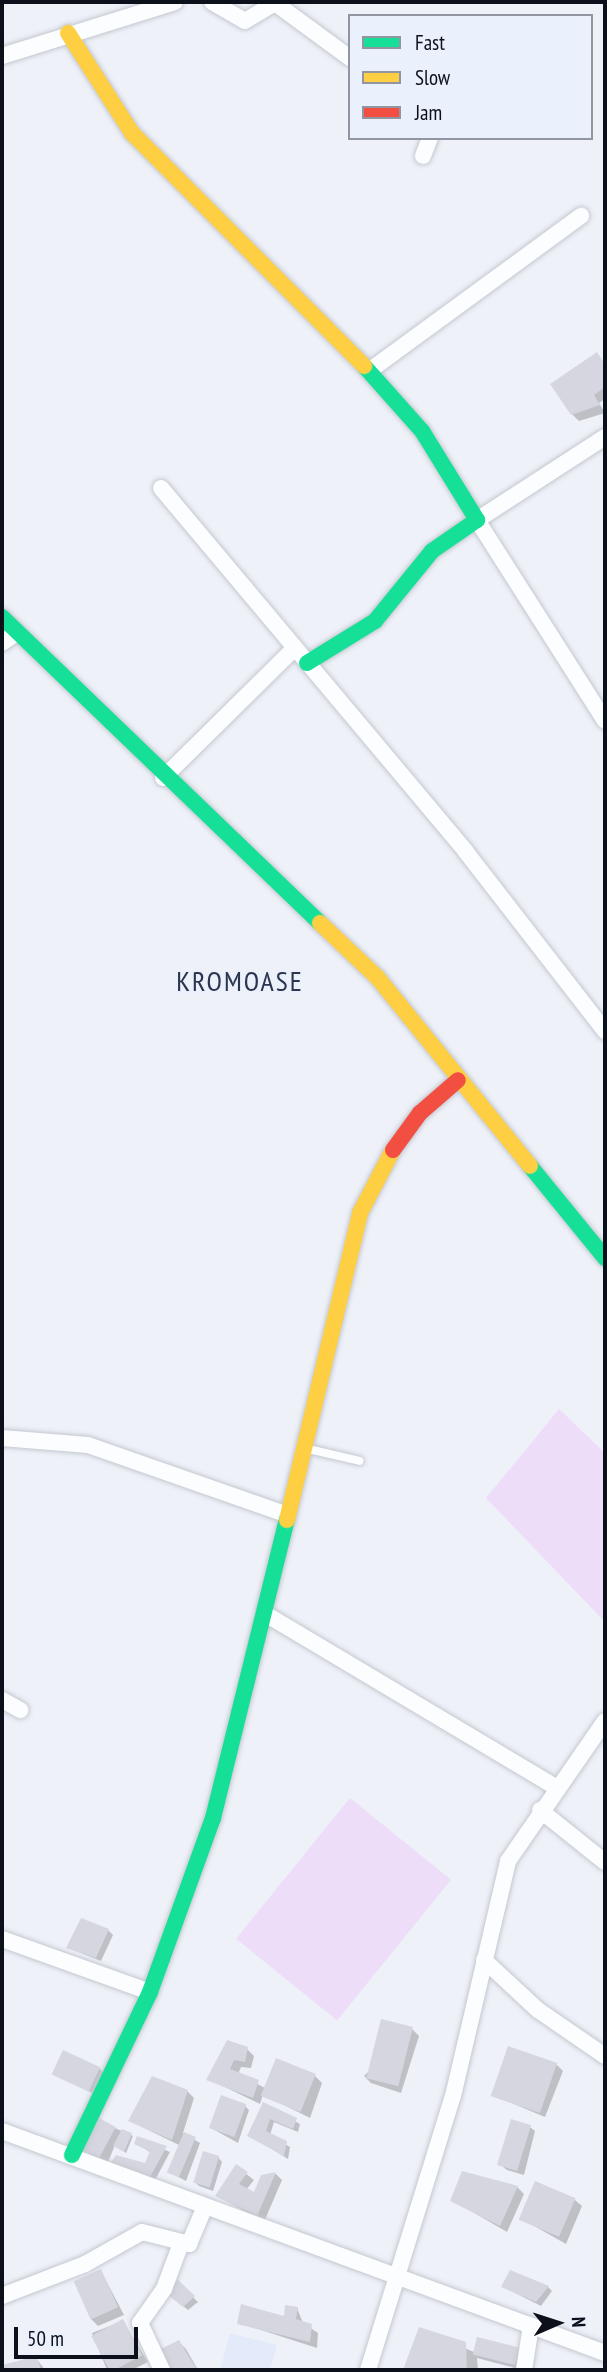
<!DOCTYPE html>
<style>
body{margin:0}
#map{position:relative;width:607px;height:2372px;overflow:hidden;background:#eef1f8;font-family:"PT Sans Narrow",sans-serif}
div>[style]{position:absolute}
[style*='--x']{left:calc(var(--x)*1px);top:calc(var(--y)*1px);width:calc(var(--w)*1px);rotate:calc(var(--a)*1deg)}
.built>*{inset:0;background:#e3eafa}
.green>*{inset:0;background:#edddf9;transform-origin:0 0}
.shadow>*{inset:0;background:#0003}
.building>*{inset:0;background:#d5d6df;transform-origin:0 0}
.roads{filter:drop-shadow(0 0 2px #c4c8d0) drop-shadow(0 0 2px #c4c8d0)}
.lane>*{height:8px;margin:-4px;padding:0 4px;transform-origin:4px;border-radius:4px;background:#fcfdfe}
.street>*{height:16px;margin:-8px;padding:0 8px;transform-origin:8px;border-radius:8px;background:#fcfdfe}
.fast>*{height:16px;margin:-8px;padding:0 8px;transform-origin:8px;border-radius:8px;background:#16e098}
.slow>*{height:16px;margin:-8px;padding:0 8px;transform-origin:8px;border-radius:8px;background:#ffcf43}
.jam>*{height:16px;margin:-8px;padding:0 8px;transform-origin:8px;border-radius:8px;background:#f24e42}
span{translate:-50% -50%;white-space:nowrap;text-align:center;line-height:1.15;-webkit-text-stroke:5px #eaf0fc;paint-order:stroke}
.quarter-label{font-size:28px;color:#2b354d;letter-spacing:2px}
.frame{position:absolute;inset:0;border:4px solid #0c101a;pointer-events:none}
.legend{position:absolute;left:348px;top:14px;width:245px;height:126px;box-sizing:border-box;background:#eaf0fc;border:2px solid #9196a2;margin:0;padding:9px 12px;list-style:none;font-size:21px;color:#0c101a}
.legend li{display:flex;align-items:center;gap:14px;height:35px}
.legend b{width:35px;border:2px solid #9196a2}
.north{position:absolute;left:523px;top:2288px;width:70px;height:70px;-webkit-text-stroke:5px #eaf0fc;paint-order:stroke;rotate:87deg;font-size:19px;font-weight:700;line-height:28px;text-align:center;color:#0c101a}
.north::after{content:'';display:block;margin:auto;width:24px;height:32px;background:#0c101a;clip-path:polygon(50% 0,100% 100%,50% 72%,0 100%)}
.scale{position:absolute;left:14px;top:2327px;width:124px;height:32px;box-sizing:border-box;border:4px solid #0c101a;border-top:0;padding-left:9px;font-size:21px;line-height:24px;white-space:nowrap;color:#0c101a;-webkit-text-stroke:5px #eaf0fc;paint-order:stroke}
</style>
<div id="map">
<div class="built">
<i style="clip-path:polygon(230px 2333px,277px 2345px,270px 2370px,220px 2370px)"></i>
</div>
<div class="green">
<i style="clip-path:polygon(559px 1409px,605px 1453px,605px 1622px,486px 1498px)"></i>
<i style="left:350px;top:1798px;width:130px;height:181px;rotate:39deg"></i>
</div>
<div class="shadow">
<i style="clip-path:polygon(596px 355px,605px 364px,605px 399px,599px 403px,605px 413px,579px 421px,572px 414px)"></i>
<i style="clip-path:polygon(108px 1930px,113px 1935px,101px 1961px,68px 1948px)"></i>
<i style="clip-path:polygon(412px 2029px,419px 2036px,401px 2093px,371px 2083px,364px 2076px)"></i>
<i style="clip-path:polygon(247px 2049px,254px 2056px,251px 2068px,241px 2067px,238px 2074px,265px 2088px,260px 2104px,208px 2079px)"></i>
<i style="clip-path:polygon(556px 2064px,563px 2071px,545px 2117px,495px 2096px)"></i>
<i style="clip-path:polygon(99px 2068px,104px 2073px,96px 2095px,56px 2074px)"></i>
<i style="clip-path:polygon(315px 2076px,322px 2083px,310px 2118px,266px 2096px)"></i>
<i style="clip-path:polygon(187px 2091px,194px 2098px,183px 2133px,200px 2143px,186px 2181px,171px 2173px,181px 2146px,130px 2121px)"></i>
<i style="clip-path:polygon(264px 2104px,300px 2124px,298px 2132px,274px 2122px,270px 2135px,290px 2147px,288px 2159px,249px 2135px)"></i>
<i style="clip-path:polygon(245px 2106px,249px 2110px,238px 2143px,211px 2128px)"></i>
<i style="clip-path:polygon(530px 2127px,535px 2131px,524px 2175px,507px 2170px,502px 2166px)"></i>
<i style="clip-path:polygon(115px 2128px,133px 2136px,126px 2153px,115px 2145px,108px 2162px,92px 2156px,88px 2151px)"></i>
<i style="clip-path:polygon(138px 2138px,170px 2152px,154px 2182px,117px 2168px,146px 2165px,152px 2153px,136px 2144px)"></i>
<i style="clip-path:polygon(218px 2157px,222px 2162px,213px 2191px,199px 2186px,195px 2182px)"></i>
<i style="clip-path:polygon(236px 2166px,254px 2180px,246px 2190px,255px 2194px,262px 2176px,276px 2174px,282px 2180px,264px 2222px,217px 2196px)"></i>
<i style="clip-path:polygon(517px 2187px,524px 2194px,507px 2232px,452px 2200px)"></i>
<i style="clip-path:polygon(575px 2200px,582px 2206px,566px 2244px,520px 2218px)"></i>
<i style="clip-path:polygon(101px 2271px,124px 2315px,98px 2326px,91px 2319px)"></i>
<i style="clip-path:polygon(178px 2283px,198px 2302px,188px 2310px,170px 2295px)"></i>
<i style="clip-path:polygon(503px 2287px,548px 2287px,552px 2291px,541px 2306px)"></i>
<i style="clip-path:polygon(297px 2308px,303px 2323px,318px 2333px,317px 2348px,239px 2323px,286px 2318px)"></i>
<i style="clip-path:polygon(123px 2321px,148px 2362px,132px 2370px,107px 2370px,92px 2333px)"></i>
<i style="clip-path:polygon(420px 2330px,474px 2352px,519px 2349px,519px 2369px,477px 2358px,478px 2370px,405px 2370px)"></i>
<i style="clip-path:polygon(179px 2342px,186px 2349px,198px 2370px,167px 2370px)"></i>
<i style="clip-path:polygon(36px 2358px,45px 2370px,2px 2370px,2px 2367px)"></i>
</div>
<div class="building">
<i style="clip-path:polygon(597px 352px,605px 365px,605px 387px,594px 395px,600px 405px,571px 415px,550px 384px)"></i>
<i style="clip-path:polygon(81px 1918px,109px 1929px,96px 1958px,66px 1948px)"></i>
<i style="left:381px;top:2019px;width:33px;height:61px;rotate:14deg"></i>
<i style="clip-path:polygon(227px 2040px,248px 2047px,245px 2062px,234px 2060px,230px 2069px,259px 2080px,253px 2098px,206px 2080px)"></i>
<i style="left:508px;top:2046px;width:52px;height:53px;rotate:19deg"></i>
<i style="left:63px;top:2050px;width:41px;height:27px;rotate:25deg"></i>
<i style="left:276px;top:2058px;width:43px;height:41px;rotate:22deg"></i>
<i style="clip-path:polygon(152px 2076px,188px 2090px,172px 2140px,128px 2121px)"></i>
<i style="left:221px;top:2095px;width:27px;height:35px;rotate:20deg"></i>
<i style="clip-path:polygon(263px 2102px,297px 2118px,293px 2129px,270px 2119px,266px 2131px,287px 2141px,284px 2156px,247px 2136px)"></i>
<i style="left:99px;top:2118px;width:19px;height:36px;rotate:28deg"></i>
<i style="left:511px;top:2119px;width:21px;height:48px;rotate:17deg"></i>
<i style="clip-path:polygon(122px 2129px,132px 2133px,124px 2152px,113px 2146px)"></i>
<i style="left:184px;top:2132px;width:13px;height:44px;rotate:23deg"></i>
<i style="clip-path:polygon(137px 2136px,167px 2146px,149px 2179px,110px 2164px,116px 2155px,145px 2163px,150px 2151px,134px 2144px)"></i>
<i style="left:203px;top:2151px;width:17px;height:33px;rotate:17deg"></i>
<i style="clip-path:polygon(236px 2164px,248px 2172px,239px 2184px,254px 2192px,261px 2175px,276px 2172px,257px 2216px,215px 2196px)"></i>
<i style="clip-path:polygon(462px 2171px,518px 2186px,500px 2226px,450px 2201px)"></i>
<i style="left:535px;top:2181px;width:44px;height:42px;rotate:23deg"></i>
<i style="left:101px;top:2269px;width:42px;height:30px;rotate:66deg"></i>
<i style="clip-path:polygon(510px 2270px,549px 2286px,536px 2302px,501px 2287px)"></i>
<i style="clip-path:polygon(178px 2280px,195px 2296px,183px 2307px,163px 2291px)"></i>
<i style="clip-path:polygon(241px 2304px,284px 2316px,285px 2305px,298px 2307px,296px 2319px,312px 2324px,310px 2342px,237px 2324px)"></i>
<i style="left:123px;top:2319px;width:41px;height:36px;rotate:62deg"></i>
<i style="clip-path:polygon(419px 2327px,466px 2342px,467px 2370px,403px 2370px)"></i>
<i style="left:477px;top:2337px;width:44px;height:18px;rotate:14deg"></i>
<i style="clip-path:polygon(179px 2340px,197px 2370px,165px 2370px,153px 2353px)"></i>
<i style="clip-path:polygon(37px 2356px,41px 2370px,2px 2370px,2px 2365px)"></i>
</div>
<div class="roads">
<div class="lane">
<i style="--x:304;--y:1448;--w:57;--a:13.1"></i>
</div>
<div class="street">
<i style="--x:212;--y:2;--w:38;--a:30"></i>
<i style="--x:245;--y:21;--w:35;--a:-31"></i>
<i style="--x:275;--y:3;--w:93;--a:36.3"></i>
<i style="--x:2;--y:56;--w:181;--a:-17.3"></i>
<i style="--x:423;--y:156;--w:19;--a:-69"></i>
<i style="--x:369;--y:371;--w:263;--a:-36.2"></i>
<i style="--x:605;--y:437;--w:153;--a:147"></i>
<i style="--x:477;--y:520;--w:238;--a:57.5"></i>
<i style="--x:161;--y:488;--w:475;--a:50"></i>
<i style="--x:466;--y:852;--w:227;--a:52.2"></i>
<i style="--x:2;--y:643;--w:16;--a:-35"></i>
<i style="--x:163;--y:778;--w:184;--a:-44.6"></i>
<i style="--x:2;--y:1438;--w:86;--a:4.7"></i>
<i style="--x:88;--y:1445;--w:212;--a:19.3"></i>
<i style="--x:267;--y:1615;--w:335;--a:30.8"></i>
<i style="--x:2;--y:1700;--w:21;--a:29"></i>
<i style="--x:540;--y:1810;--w:83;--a:38.7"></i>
<i style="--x:2;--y:1939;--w:157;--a:19.7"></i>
<i style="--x:484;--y:1960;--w:74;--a:42.8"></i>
<i style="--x:538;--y:2010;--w:81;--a:34.5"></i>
<i style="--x:2;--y:2131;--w:643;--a:20.21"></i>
<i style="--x:2;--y:2296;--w:89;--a:-21.1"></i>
<i style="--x:85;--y:2264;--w:65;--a:-29.3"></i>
<i style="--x:142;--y:2232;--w:49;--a:14.3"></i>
<i style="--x:189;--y:2244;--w:38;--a:-67"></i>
<i style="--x:162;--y:2370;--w:52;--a:-115.1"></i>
<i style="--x:140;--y:2323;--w:42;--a:-54.8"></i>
<i style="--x:164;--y:2289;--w:46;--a:-69.6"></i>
<i style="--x:368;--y:2370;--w:287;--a:-72.8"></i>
<i style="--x:453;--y:2096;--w:241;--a:-76.8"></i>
<i style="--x:508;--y:1861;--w:170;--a:-55.3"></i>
<i style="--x:524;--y:2370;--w:45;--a:-81"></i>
</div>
<div class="fast">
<i style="--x:2;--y:617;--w:441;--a:43.9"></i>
<i style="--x:307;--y:663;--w:80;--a:-31.7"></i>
<i style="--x:375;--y:621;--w:90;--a:-50.8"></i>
<i style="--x:432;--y:551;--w:55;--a:-34.6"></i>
<i style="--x:477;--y:520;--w:105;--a:-121.7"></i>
<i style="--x:422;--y:431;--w:87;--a:-131.7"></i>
<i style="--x:530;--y:1166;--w:119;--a:50.8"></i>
<i style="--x:72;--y:2155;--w:181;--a:-64.4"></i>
<i style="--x:150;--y:1992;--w:185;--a:-70.1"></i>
<i style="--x:213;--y:1818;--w:307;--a:-76.1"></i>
</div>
<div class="slow">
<i style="--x:68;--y:33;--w:119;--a:57.4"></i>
<i style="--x:132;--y:133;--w:329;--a:45.1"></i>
<i style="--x:320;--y:923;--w:79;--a:43.5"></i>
<i style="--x:377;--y:977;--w:243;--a:51"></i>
<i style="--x:287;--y:1520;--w:316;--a:-76.6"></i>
<i style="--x:360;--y:1213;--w:71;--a:-62.4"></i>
</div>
<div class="jam">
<i style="--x:393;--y:1150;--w:46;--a:-53.9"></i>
<i style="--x:420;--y:1113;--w:50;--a:-41"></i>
</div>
</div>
<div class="quarter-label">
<span style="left:240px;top:981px">KROMOASE</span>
</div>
<div class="frame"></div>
<ul class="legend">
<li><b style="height:9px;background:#16e098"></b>Fast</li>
<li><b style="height:9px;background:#ffcf43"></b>Slow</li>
<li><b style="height:9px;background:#f24e42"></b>Jam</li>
</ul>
<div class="north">N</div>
<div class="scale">50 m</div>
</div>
